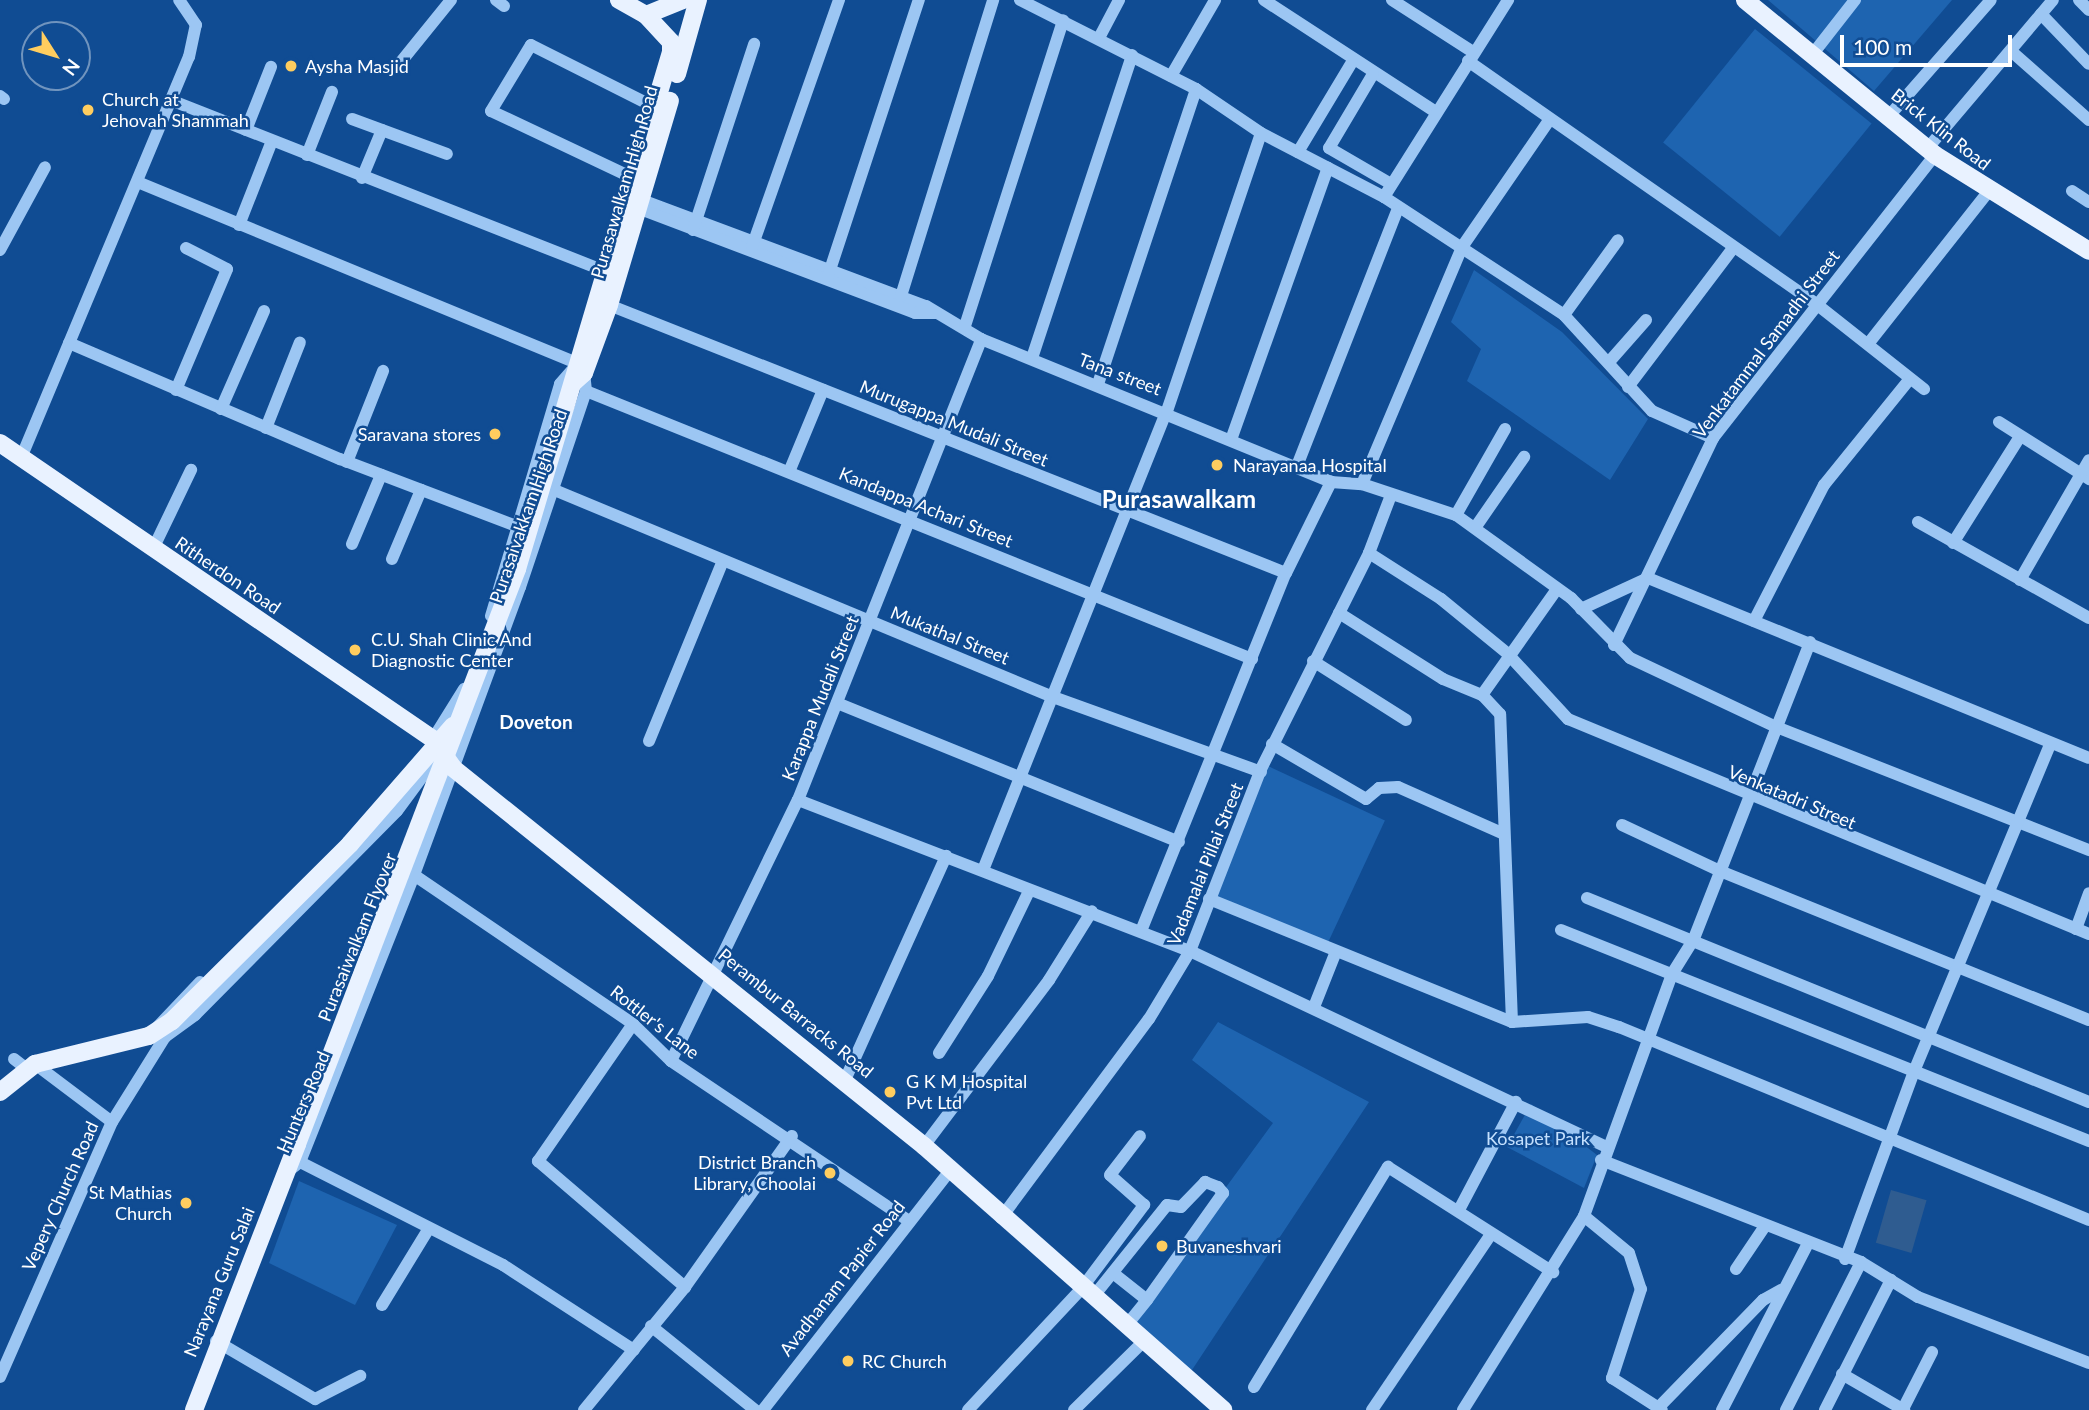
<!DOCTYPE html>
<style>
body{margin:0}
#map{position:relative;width:2089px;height:1410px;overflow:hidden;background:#104c93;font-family:Lato,sans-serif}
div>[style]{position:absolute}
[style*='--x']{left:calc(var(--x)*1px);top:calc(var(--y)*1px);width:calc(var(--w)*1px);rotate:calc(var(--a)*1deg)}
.green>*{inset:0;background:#1e64b0;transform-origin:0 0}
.water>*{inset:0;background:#2f5c90;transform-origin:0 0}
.minor>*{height:12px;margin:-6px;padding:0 6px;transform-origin:6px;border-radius:6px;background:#9cc6f3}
.major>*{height:18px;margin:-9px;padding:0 9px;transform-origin:9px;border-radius:9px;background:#e9f2ff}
.major-bridge>*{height:18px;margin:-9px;padding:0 9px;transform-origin:9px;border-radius:9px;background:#e9f2ff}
.dots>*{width:19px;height:19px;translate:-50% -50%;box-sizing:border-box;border:4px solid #104c93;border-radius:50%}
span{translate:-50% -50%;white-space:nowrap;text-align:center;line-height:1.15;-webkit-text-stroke:5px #104c93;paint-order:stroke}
.poi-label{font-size:18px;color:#fff}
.left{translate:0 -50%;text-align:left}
.right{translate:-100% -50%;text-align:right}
.street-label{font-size:18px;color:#fff}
.park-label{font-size:18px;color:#c4e0fe}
.neighbourhood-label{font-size:19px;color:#fff;font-weight:700}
.district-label{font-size:24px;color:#fff;font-weight:700}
.north{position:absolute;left:21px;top:21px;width:70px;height:70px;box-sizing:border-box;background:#104c93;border:2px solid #7094be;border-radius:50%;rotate:127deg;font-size:19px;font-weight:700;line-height:28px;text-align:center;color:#fff}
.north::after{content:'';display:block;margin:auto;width:24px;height:32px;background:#ffcd5f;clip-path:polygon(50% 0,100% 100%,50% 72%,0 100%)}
.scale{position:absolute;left:1840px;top:35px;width:172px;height:32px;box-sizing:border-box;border:4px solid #fff;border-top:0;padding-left:9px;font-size:21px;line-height:24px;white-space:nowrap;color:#fff;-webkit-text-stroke:5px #104c93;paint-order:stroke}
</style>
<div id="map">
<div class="green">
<i style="clip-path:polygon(1768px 0,1952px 0,1874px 91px)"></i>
<i style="left:1755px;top:29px;width:150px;height:146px;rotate:39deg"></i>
<i style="clip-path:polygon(1474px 270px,1562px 332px,1648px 419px,1610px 480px,1467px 381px,1481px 349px,1451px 322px)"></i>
<i style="left:1268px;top:766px;width:129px;height:143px;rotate:25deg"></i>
<i style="clip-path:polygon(1218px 1022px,1369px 1102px,1190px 1373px,1129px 1320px,1273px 1123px,1192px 1060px)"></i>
<i style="clip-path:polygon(1531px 1104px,1597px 1155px,1584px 1188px,1507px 1147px)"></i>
<i style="clip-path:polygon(299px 1181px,397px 1225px,355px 1305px,269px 1263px)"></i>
</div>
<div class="water">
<i style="left:1891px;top:1190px;width:37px;height:55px;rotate:16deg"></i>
</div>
<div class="minor">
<i style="--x:496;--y:0;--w:10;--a:37"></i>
<i style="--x:1020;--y:0;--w:197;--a:26.8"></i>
<i style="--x:1196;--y:89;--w:78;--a:34.1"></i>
<i style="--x:1261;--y:133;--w:139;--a:27.5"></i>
<i style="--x:1384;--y:197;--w:215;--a:33.2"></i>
<i style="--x:1564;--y:315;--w:130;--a:47.5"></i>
<i style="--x:1652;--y:411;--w:67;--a:23.9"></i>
<i style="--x:1264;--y:0;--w:203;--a:33.1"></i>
<i style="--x:1392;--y:0;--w:96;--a:32.7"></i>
<i style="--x:2079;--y:0;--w:14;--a:45"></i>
<i style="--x:2041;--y:14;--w:69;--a:46.2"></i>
<i style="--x:1099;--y:38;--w:43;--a:-62.2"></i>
<i style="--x:2011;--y:51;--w:104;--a:41.5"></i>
<i style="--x:1812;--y:55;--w:70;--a:-52"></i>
<i style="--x:1468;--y:61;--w:423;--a:34.9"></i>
<i style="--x:1815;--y:303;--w:139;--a:38.3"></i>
<i style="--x:400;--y:63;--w:81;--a:-51"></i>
<i style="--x:1373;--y:74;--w:86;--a:120.7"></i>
<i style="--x:1329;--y:148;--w:72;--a:30.1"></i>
<i style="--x:1171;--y:76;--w:88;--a:-59.9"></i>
<i style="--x:0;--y:96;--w:5;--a:37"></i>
<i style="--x:173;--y:101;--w:466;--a:21.5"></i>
<i style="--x:1889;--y:116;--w:154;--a:-48.7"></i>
<i style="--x:352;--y:119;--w:101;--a:20.2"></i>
<i style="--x:246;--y:130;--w:68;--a:-68.4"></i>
<i style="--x:1927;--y:149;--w:195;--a:-49.8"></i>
<i style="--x:1298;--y:152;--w:105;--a:-59"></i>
<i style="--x:307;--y:155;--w:68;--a:-68.4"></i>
<i style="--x:362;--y:178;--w:52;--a:-67.4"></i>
<i style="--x:635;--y:179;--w:159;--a:-154.7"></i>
<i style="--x:491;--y:111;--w:77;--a:-58.8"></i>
<i style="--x:531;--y:45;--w:140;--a:26.7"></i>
<i style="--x:140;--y:183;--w:470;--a:22.4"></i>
<i style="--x:2072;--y:191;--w:20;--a:33"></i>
<i style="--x:634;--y:197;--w:312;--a:20.5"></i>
<i style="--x:926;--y:306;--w:64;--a:31"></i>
<i style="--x:981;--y:339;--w:378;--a:22.2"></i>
<i style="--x:1331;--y:482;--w:31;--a:4"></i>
<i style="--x:1362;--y:484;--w:99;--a:18.3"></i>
<i style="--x:1456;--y:515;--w:142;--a:35.8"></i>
<i style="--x:1571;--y:598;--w:84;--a:45.5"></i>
<i style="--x:1630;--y:658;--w:159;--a:25.3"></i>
<i style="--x:1774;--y:726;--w:339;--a:21.5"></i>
<i style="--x:1384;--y:197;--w:233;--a:-57.8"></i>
<i style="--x:640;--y:209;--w:294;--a:20.7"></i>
<i style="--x:915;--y:313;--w:21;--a:0"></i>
<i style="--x:239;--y:225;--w:90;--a:-68.6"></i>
<i style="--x:693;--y:230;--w:196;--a:-71.8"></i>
<i style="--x:752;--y:247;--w:262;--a:-70.6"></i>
<i style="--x:0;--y:250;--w:94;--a:-61.5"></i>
<i style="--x:828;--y:276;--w:291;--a:-71.8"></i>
<i style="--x:901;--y:296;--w:310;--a:-72.7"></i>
<i style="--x:609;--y:305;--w:728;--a:21.6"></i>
<i style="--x:1564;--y:315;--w:92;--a:-54.2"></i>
<i style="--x:965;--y:326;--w:321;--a:-72.2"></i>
<i style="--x:69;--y:343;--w:295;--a:23.2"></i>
<i style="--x:340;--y:459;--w:191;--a:20.8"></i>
<i style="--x:1868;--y:344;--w:194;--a:-51.7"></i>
<i style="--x:1032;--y:358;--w:319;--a:-71.7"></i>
<i style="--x:1609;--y:362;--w:56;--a:-48.6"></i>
<i style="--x:1098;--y:384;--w:311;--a:-71.6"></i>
<i style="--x:1628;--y:387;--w:174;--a:-52.9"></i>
<i style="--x:176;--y:390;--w:131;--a:-67.1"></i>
<i style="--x:227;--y:269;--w:46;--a:-152.9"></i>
<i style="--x:586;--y:391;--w:718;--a:21.92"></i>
<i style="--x:221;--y:409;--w:107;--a:-66.3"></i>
<i style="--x:1999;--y:422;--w:107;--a:32.3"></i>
<i style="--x:266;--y:428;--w:92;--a:-68.4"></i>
<i style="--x:1232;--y:437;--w:286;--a:-70.4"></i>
<i style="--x:21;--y:458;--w:435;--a:-67.3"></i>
<i style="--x:189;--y:57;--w:33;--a:-78"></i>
<i style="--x:196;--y:25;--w:30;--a:-124"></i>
<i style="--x:347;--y:462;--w:98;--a:-68.4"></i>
<i style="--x:1297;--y:466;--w:274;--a:-68.6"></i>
<i style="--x:789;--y:472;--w:89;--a:-67.5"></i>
<i style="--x:1362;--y:484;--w:257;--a:-67.1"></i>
<i style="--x:1462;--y:247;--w:152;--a:-55.5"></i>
<i style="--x:552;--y:489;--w:542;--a:22.55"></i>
<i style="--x:1053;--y:697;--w:221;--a:19.8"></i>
<i style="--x:1456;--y:515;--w:99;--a:-60.3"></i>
<i style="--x:1918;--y:522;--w:196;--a:29.3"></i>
<i style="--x:1477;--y:525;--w:83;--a:-55.3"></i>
<i style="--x:1953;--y:543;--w:124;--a:-57.8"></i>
<i style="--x:352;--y:544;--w:75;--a:-67.2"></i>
<i style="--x:153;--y:549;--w:88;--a:-64.3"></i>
<i style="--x:1369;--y:553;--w:85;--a:32.6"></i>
<i style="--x:1441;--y:599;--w:85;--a:39.3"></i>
<i style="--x:1507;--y:653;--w:90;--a:47.3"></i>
<i style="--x:1568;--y:719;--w:564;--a:22.42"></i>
<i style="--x:392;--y:559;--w:75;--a:-67.2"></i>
<i style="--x:2020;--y:580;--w:138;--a:-60.1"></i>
<i style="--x:1581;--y:609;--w:74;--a:-24.8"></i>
<i style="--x:1648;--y:578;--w:476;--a:22.2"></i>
<i style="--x:1339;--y:613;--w:123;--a:32.4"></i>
<i style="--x:1443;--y:679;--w:42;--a:22.3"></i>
<i style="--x:491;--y:616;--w:242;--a:-73.4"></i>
<i style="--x:560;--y:384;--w:20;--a:-49"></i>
<i style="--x:1754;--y:621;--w:153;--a:-62.8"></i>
<i style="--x:1824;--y:485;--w:135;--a:-51"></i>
<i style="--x:1614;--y:645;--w:229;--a:-64.4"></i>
<i style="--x:1713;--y:438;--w:360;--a:-51.9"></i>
<i style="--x:1313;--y:661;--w:110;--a:32.4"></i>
<i style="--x:837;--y:703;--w:369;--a:22.1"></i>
<i style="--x:433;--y:739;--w:59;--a:-58.2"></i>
<i style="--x:649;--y:741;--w:192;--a:-67.7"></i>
<i style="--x:1272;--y:744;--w:109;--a:30.3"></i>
<i style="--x:1366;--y:799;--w:17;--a:-40"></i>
<i style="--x:1379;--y:788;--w:19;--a:-3"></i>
<i style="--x:1398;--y:787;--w:116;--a:23.9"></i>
<i style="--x:798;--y:800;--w:420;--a:21.1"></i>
<i style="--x:1190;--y:951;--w:459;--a:25.2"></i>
<i style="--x:1622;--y:825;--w:108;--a:25.1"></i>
<i style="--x:1720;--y:871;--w:398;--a:22"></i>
<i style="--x:983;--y:870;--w:495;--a:-68.2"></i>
<i style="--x:1167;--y:411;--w:293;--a:-71.3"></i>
<i style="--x:414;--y:875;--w:265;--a:34.2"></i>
<i style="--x:633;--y:1024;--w:53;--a:44.2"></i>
<i style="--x:671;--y:1061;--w:285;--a:33.9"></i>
<i style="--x:1587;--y:898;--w:542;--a:22.12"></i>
<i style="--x:1209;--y:899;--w:327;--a:22.1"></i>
<i style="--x:1512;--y:1022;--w:76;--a:-3.8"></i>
<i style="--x:1588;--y:1017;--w:33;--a:18"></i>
<i style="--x:1619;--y:1027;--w:508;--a:22.32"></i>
<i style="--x:2076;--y:929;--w:38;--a:-70"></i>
<i style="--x:1561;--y:930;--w:569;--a:21.78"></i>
<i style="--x:1141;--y:931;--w:386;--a:-68"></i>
<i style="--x:1286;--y:573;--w:102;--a:-63.7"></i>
<i style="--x:200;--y:982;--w:74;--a:133.4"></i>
<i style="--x:149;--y:1036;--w:16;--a:4"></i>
<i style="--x:165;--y:1037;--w:37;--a:-36"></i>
<i style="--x:195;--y:1015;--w:287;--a:-45.3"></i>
<i style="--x:397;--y:811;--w:71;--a:-53.6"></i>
<i style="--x:1314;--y:1007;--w:57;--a:-68.4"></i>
<i style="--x:1512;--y:1022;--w:308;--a:-92.2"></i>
<i style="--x:1500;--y:714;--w:26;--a:-133"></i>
<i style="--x:1482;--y:695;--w:130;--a:-54.7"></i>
<i style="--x:633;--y:1024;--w:167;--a:124.7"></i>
<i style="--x:538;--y:1161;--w:194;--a:40.6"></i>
<i style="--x:939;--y:1053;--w:91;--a:-57.5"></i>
<i style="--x:988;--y:976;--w:94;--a:-64.2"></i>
<i style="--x:14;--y:1059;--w:18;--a:38"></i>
<i style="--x:671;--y:1061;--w:290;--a:-64.1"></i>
<i style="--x:798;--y:800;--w:496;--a:-68.3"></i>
<i style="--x:35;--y:1064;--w:96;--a:37"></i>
<i style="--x:845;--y:1080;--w:246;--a:-65.7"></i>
<i style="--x:924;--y:1146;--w:208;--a:-53"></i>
<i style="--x:1049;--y:980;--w:81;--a:-58.1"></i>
<i style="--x:1601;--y:1160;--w:279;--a:21.4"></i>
<i style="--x:1861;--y:1262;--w:67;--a:31.6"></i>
<i style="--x:1918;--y:1297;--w:183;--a:21.1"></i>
<i style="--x:300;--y:1162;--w:228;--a:26.9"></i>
<i style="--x:503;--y:1265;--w:156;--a:33"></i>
<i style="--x:287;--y:1172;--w:16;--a:-38"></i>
<i style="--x:300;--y:1162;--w:309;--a:-68.3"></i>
<i style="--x:414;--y:875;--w:307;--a:-69.8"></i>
<i style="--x:520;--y:587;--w:207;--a:-71.4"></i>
<i style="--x:586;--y:391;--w:18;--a:-96"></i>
<i style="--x:1460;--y:1208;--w:120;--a:-62.2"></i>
<i style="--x:1584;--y:1216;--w:58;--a:39.4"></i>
<i style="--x:1629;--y:1253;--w:38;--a:72"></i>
<i style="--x:1641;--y:1289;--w:94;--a:108"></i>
<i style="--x:1612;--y:1378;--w:59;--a:32.6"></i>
<i style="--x:1001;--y:1218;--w:248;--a:-53.4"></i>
<i style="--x:1149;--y:1019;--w:79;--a:-58.9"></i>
<i style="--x:1190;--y:951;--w:195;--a:-68.7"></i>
<i style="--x:1261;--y:769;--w:241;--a:-63.4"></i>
<i style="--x:1369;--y:553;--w:62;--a:-69.2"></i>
<i style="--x:1845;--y:1259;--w:202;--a:-69.8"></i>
<i style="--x:1915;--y:1069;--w:353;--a:-67.4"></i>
<i style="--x:1736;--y:1269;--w:52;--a:-56"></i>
<i style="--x:1113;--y:1273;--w:43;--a:38.5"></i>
<i style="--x:1147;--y:1300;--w:33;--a:129"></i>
<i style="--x:1093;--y:1297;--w:118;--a:-51.2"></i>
<i style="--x:1167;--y:1205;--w:14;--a:8"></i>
<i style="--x:1181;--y:1207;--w:35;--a:-46"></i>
<i style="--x:1205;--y:1182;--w:14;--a:21"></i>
<i style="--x:1218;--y:1187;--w:8;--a:50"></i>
<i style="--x:1223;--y:1193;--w:131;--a:125.4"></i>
<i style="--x:382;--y:1305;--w:88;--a:-58.5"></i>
<i style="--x:651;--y:1326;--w:134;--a:38.9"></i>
<i style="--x:216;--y:1341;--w:115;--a:30.4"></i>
<i style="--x:315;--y:1399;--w:51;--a:-27.1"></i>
<i style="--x:1842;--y:1374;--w:72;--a:30.1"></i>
<i style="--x:0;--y:1377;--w:279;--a:-66.3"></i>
<i style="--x:112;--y:1122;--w:100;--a:-58.1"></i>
<i style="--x:1254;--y:1387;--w:258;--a:-58.7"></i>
<i style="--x:1388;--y:1167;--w:196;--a:32.5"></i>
<i style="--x:1658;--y:1408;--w:151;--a:-45.8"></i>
<i style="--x:1763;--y:1300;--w:21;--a:-29"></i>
<i style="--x:1903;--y:1409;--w:64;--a:-63"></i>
<i style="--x:584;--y:1410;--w:159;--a:-50.6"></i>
<i style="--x:685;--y:1287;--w:185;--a:-54.7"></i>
<i style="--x:763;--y:1410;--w:306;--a:-52"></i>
<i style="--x:968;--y:1410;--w:167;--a:-46.9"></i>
<i style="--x:1082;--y:1288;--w:104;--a:-53.2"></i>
<i style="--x:1144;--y:1205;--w:45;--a:-138.6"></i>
<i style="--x:1110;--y:1175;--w:49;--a:-52.4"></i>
<i style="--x:1074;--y:1410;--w:98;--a:-44.6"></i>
<i style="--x:1372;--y:1410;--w:212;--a:-55.9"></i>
<i style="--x:1463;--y:1410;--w:229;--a:-58"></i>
<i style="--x:1584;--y:1216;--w:258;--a:-70"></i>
<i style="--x:1672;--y:974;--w:39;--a:-58"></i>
<i style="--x:1693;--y:941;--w:321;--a:-68.6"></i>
<i style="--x:1722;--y:1410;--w:186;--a:-62.7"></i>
<i style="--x:1786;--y:1410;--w:166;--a:-63.1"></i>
<i style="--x:1825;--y:1410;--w:146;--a:-63.1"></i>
</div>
<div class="major">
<i style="--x:619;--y:0;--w:31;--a:29"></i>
<i style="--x:646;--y:15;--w:40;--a:-22"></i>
<i style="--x:1745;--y:0;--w:245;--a:39.2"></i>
<i style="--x:1935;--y:155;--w:181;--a:31.9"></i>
<i style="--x:677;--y:74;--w:77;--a:-74.2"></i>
<i style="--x:575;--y:381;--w:12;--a:-42"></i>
<i style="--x:584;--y:373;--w:72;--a:-69.8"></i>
<i style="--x:609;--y:305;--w:213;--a:-73.4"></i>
<i style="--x:0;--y:443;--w:525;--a:34.36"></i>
<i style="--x:433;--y:739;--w:35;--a:55"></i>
<i style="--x:453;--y:768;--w:604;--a:38.75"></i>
<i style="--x:924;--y:1146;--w:399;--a:41.4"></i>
<i style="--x:517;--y:569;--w:539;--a:-73.41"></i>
<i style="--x:671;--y:52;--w:10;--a:-90"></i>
<i style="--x:671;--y:42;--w:37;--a:-133"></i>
<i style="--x:0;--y:1092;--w:45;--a:-38.7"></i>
<i style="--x:35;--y:1064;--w:117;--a:-13.8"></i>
<i style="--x:149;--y:1036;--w:27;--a:-33"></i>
<i style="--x:172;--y:1021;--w:251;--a:-44.8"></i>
<i style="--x:194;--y:1410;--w:285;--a:-68.8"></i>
</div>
<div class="major-bridge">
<i style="--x:350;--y:844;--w:157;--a:-48.9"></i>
<i style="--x:297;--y:1144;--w:616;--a:-69.06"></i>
</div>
<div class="dots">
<i style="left:291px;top:66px;background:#ffcd5f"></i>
<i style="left:88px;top:110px;background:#ffcd5f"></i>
<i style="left:495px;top:434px;background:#ffcd5f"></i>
<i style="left:1217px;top:465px;background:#ffcd5f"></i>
<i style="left:355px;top:650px;background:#ffcd5f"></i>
<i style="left:890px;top:1092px;background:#ffcd5f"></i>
<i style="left:830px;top:1173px;background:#ffcd5f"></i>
<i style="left:186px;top:1203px;background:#ffcd5f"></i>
<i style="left:1162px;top:1246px;background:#ffcd5f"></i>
<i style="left:848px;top:1361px;background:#ffcd5f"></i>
</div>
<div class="poi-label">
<span class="left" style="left:305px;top:66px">Aysha Masjid</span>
<span class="left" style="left:102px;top:110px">Church at<br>Jehovah Shammah</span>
<span class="right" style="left:481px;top:434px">Saravana stores</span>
<span class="left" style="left:1233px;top:465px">Narayanaa Hospital</span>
<span class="left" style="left:371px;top:650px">C.U. Shah Clinic And<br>Diagnostic Center</span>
<span class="left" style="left:906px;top:1092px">G K M Hospital<br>Pvt Ltd</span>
<span class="right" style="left:816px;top:1173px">District Branch<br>Library, Choolai</span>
<span class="right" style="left:172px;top:1203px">St Mathias<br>Church</span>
<span class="left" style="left:1176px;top:1246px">Buvaneshvari</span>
<span class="left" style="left:862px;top:1361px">RC Church</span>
</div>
<div class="street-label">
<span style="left:1941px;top:129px;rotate:38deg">Brick Klin Road</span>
<span style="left:624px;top:182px;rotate:-74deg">Purasawalkam High Road</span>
<span style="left:1766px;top:344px;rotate:-53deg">Venkatammal Samadhi Street</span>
<span style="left:1120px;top:374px;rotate:21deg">Tana street</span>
<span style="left:954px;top:423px;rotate:22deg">Murugappa Mudali Street</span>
<span style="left:528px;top:506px;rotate:-71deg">Purasaivakkam High Road</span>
<span style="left:926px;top:507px;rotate:22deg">Kandappa Achari Street</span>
<span style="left:228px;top:575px;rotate:34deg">Ritherdon Road</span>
<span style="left:950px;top:635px;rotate:22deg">Mukathal Street</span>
<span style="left:820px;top:698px;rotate:-68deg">Karappa Mudali Street</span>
<span style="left:1792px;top:797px;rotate:23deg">Venkatadri Street</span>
<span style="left:1205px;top:864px;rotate:-68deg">Vadamalai Pillai Street</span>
<span style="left:357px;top:937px;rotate:-68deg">Purasaiwalkam Flyover</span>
<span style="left:796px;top:1013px;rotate:39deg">Perambur Barracks Road</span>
<span style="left:655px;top:1022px;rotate:38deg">Rottler's Lane</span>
<span style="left:303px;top:1102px;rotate:-67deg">Hunters Road</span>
<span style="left:60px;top:1196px;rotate:-66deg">Vepery Church Road</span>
<span style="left:842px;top:1278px;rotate:-52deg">Avadhanam Papier Road</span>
<span style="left:219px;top:1282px;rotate:-68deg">Narayana Guru Salai</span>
</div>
<div class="park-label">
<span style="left:1538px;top:1138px">Kosapet Park</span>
</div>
<div class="neighbourhood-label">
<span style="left:536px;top:722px">Doveton</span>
</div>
<div class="district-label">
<span style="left:1179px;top:499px">Purasawalkam</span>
</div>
<div class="north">N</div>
<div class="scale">100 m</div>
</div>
